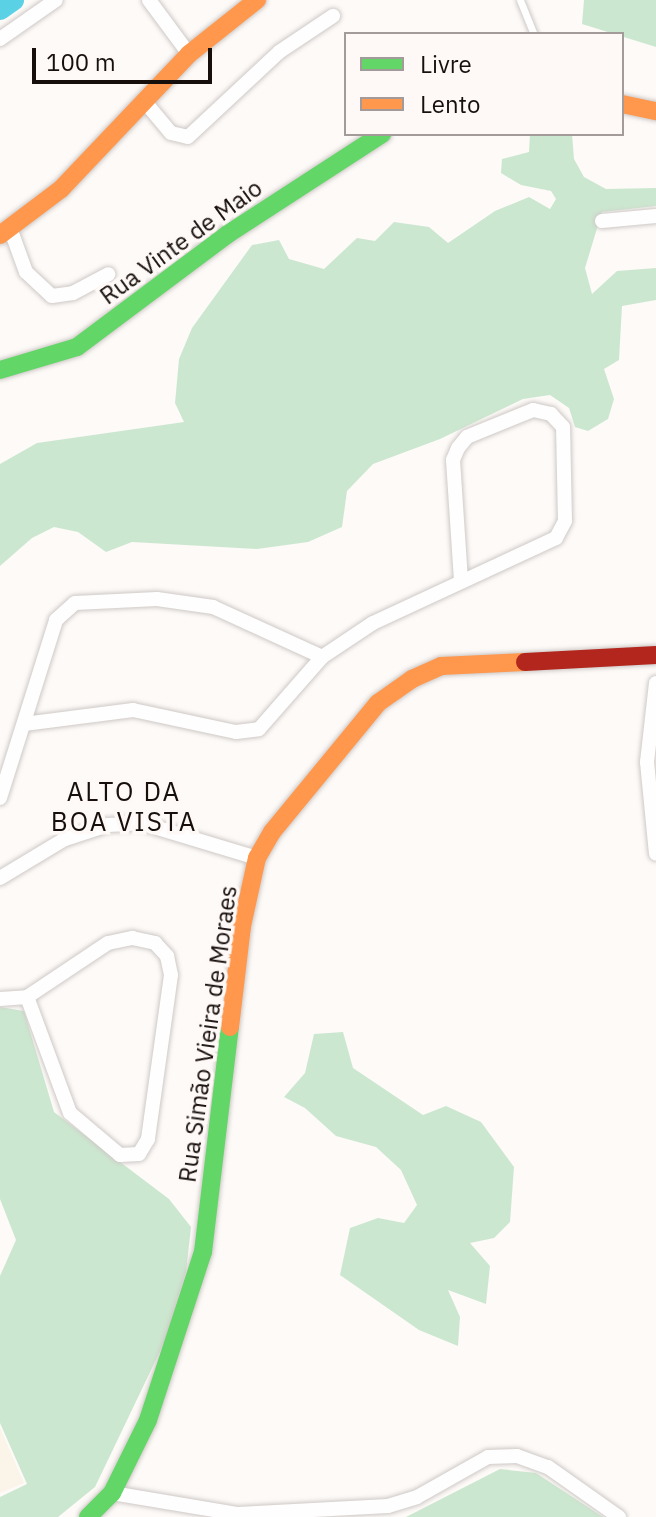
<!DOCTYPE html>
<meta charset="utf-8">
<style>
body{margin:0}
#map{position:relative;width:656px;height:1517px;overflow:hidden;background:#fdfaf8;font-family:"IBM Plex Sans",sans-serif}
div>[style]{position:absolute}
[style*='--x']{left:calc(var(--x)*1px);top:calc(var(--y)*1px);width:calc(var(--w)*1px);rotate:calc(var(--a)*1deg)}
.education>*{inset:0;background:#fbf4e8}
.green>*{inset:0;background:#cce7d0}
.river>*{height:22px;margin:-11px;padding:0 11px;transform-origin:11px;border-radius:11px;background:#5bd1e6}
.roads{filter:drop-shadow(0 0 2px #cec9c6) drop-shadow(0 0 2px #cec9c6)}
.lane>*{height:7px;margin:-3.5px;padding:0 3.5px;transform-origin:3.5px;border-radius:3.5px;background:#fffefe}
.street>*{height:14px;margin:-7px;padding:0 7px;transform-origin:7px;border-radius:7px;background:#fffefe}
.fast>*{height:18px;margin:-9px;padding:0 9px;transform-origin:9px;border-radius:9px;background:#63d668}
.slow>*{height:18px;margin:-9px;padding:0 9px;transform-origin:9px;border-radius:9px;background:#ff974d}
.jam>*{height:18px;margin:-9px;padding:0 9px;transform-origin:9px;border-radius:9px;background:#b3261e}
span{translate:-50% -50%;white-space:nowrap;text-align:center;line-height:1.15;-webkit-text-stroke:7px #fef9f7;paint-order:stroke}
.street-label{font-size:24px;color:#170f0c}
.neighbourhood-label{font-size:26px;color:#170f0c;letter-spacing:2px}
.legend{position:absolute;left:344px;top:32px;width:280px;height:104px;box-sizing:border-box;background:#fef9f7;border:2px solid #a29b99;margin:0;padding:10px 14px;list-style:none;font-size:24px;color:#170f0c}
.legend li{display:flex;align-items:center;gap:16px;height:40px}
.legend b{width:40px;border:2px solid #a29b99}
.scale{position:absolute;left:32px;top:48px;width:180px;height:36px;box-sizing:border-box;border:4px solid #170f0c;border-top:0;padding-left:10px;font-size:24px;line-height:28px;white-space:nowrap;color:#170f0c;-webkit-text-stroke:6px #fef9f7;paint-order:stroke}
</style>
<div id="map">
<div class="education">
<i style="clip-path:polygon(0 1428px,24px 1483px,0 1493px)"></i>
</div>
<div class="green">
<i style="clip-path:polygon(584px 0,656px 0,656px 47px,582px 24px)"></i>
<i style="clip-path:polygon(530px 134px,572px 134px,574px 159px,584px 177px,606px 189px,656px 188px,656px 206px,602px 212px,585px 268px,592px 294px,617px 271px,656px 268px,656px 300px,622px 306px,619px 360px,604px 369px,614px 399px,608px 419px,588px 431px,575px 427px,569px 408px,550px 395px,523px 399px,440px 439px,373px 464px,347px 491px,342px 527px,308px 542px,257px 549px,132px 542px,106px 552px,78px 532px,54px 527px,32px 538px,0 566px,0 464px,37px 443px,184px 422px,175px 403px,179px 359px,192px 328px,252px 245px,279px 240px,289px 259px,324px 269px,357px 238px,375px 241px,394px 222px,429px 227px,448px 243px,495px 211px,529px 197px,550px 209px,556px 199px,551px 191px,521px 185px,501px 173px,502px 159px,529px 152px)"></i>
<i style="clip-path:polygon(0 1007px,24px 1011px,54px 1112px,169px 1199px,191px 1227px,186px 1272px,164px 1343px,95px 1487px,58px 1517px,0 1517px,0 1497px,27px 1484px,0 1423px,0 1276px,16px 1240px,0 1199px)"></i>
<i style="clip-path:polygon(343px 1032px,353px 1068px,423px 1115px,446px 1106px,481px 1122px,514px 1167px,510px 1222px,494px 1238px,470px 1243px,490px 1266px,486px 1304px,448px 1290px,460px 1317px,458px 1346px,419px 1330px,340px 1275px,350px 1228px,378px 1218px,404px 1223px,417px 1205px,401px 1170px,376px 1147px,336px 1136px,305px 1108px,284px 1097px,305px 1073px,314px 1034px)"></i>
<i style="clip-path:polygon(500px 1469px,536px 1473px,603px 1517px,406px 1517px)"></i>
</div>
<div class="river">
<i style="--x:0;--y:9;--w:16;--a:-35"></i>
</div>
<div class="roads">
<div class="lane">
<i style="--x:520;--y:0;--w:37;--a:68"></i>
</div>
<div class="street">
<i style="--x:149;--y:0;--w:67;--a:53.5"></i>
<i style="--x:0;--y:39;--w:68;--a:-34.9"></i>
<i style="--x:145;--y:102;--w:40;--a:50"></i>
<i style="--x:171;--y:133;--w:17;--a:13"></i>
<i style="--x:188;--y:137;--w:125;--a:-43"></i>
<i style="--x:279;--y:52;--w:65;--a:-33.7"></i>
<i style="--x:602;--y:221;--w:54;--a:-5.3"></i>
<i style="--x:10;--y:228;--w:47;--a:70"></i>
<i style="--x:26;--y:272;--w:35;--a:43"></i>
<i style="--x:52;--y:296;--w:21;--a:-8"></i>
<i style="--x:73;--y:293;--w:40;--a:-28"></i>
<i style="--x:656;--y:683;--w:80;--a:96.5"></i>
<i style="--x:647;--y:762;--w:92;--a:84.4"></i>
<i style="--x:24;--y:724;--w:110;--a:-7.3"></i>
<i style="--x:133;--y:710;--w:105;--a:12.1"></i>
<i style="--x:236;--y:732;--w:23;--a:-7"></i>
<i style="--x:259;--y:729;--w:96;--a:-48.8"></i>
<i style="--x:322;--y:657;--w:61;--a:-33.7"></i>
<i style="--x:373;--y:623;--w:202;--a:-24.9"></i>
<i style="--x:556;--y:538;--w:19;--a:-62"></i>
<i style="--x:565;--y:521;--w:94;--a:-91.2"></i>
<i style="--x:563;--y:427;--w:18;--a:-133"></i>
<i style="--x:551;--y:414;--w:18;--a:-167"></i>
<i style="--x:533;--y:410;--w:71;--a:157.8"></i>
<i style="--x:467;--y:437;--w:14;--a:129"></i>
<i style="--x:458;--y:448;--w:13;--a:113"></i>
<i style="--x:453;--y:460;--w:119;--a:86.2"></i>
<i style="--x:0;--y:798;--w:187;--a:-72.5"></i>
<i style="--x:56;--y:620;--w:25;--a:-42"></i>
<i style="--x:75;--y:603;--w:82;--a:-2.8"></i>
<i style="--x:157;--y:599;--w:57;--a:8.1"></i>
<i style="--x:213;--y:607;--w:120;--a:24.6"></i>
<i style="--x:0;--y:878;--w:76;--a:-31"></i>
<i style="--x:65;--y:839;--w:45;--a:-18"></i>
<i style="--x:108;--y:825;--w:33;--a:-3"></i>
<i style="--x:141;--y:823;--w:121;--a:16.8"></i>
<i style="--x:0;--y:999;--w:27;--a:-4"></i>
<i style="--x:27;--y:997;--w:97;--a:-33.7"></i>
<i style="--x:108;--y:943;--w:25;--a:-12"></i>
<i style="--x:132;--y:938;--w:24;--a:12"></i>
<i style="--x:155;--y:943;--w:18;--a:47"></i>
<i style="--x:167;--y:956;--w:19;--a:78"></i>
<i style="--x:171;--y:975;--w:166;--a:98"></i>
<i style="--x:148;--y:1139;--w:17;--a:121"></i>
<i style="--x:139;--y:1154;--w:19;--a:177"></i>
<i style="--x:120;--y:1155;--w:65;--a:-140"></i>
<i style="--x:70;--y:1113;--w:124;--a:-110.3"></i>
<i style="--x:112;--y:1493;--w:128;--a:9.5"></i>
<i style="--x:238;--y:1514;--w:150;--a:-3.1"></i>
<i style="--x:388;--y:1506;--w:30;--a:-17"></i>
<i style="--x:417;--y:1497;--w:81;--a:-29.4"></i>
<i style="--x:488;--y:1457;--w:29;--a:-2"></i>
<i style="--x:517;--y:1456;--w:33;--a:20"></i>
<i style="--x:548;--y:1467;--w:87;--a:35.2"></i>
</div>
<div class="fast">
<i style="--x:0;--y:370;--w:80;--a:-16.6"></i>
<i style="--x:77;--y:347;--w:189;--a:-36.8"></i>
<i style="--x:228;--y:234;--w:184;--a:-33"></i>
<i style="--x:88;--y:1517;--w:34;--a:-45"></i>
<i style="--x:112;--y:1493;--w:81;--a:-63.7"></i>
<i style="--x:148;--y:1420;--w:177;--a:-71.9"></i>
<i style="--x:203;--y:1252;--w:227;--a:-83.2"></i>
</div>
<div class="slow">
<i style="--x:622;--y:104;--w:35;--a:12"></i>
<i style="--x:0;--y:235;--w:76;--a:-37"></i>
<i style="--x:61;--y:189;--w:186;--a:-46.5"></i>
<i style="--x:189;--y:54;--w:87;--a:-38.5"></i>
<i style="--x:230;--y:1027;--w:102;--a:-83.2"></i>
<i style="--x:242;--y:926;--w:70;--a:-77.6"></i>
<i style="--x:257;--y:858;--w:30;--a:-60"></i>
<i style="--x:272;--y:832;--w:167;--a:-50.6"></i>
<i style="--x:378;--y:703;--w:42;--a:-35.2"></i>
<i style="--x:412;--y:679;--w:32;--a:-24"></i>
<i style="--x:441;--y:666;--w:84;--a:-2.7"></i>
</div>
<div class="jam">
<i style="--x:525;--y:662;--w:131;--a:-3.1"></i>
</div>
</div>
<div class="street-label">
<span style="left:181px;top:242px;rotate:-36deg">Rua Vinte de Maio</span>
<span style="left:208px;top:1034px;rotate:-82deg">Rua Simão Vieira de Moraes</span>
</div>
<div class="neighbourhood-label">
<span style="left:124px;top:807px">ALTO DA<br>BOA VISTA</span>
</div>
<ul class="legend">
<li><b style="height:10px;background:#63d668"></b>Livre</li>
<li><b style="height:10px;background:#ff974d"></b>Lento</li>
</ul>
<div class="scale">100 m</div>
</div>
